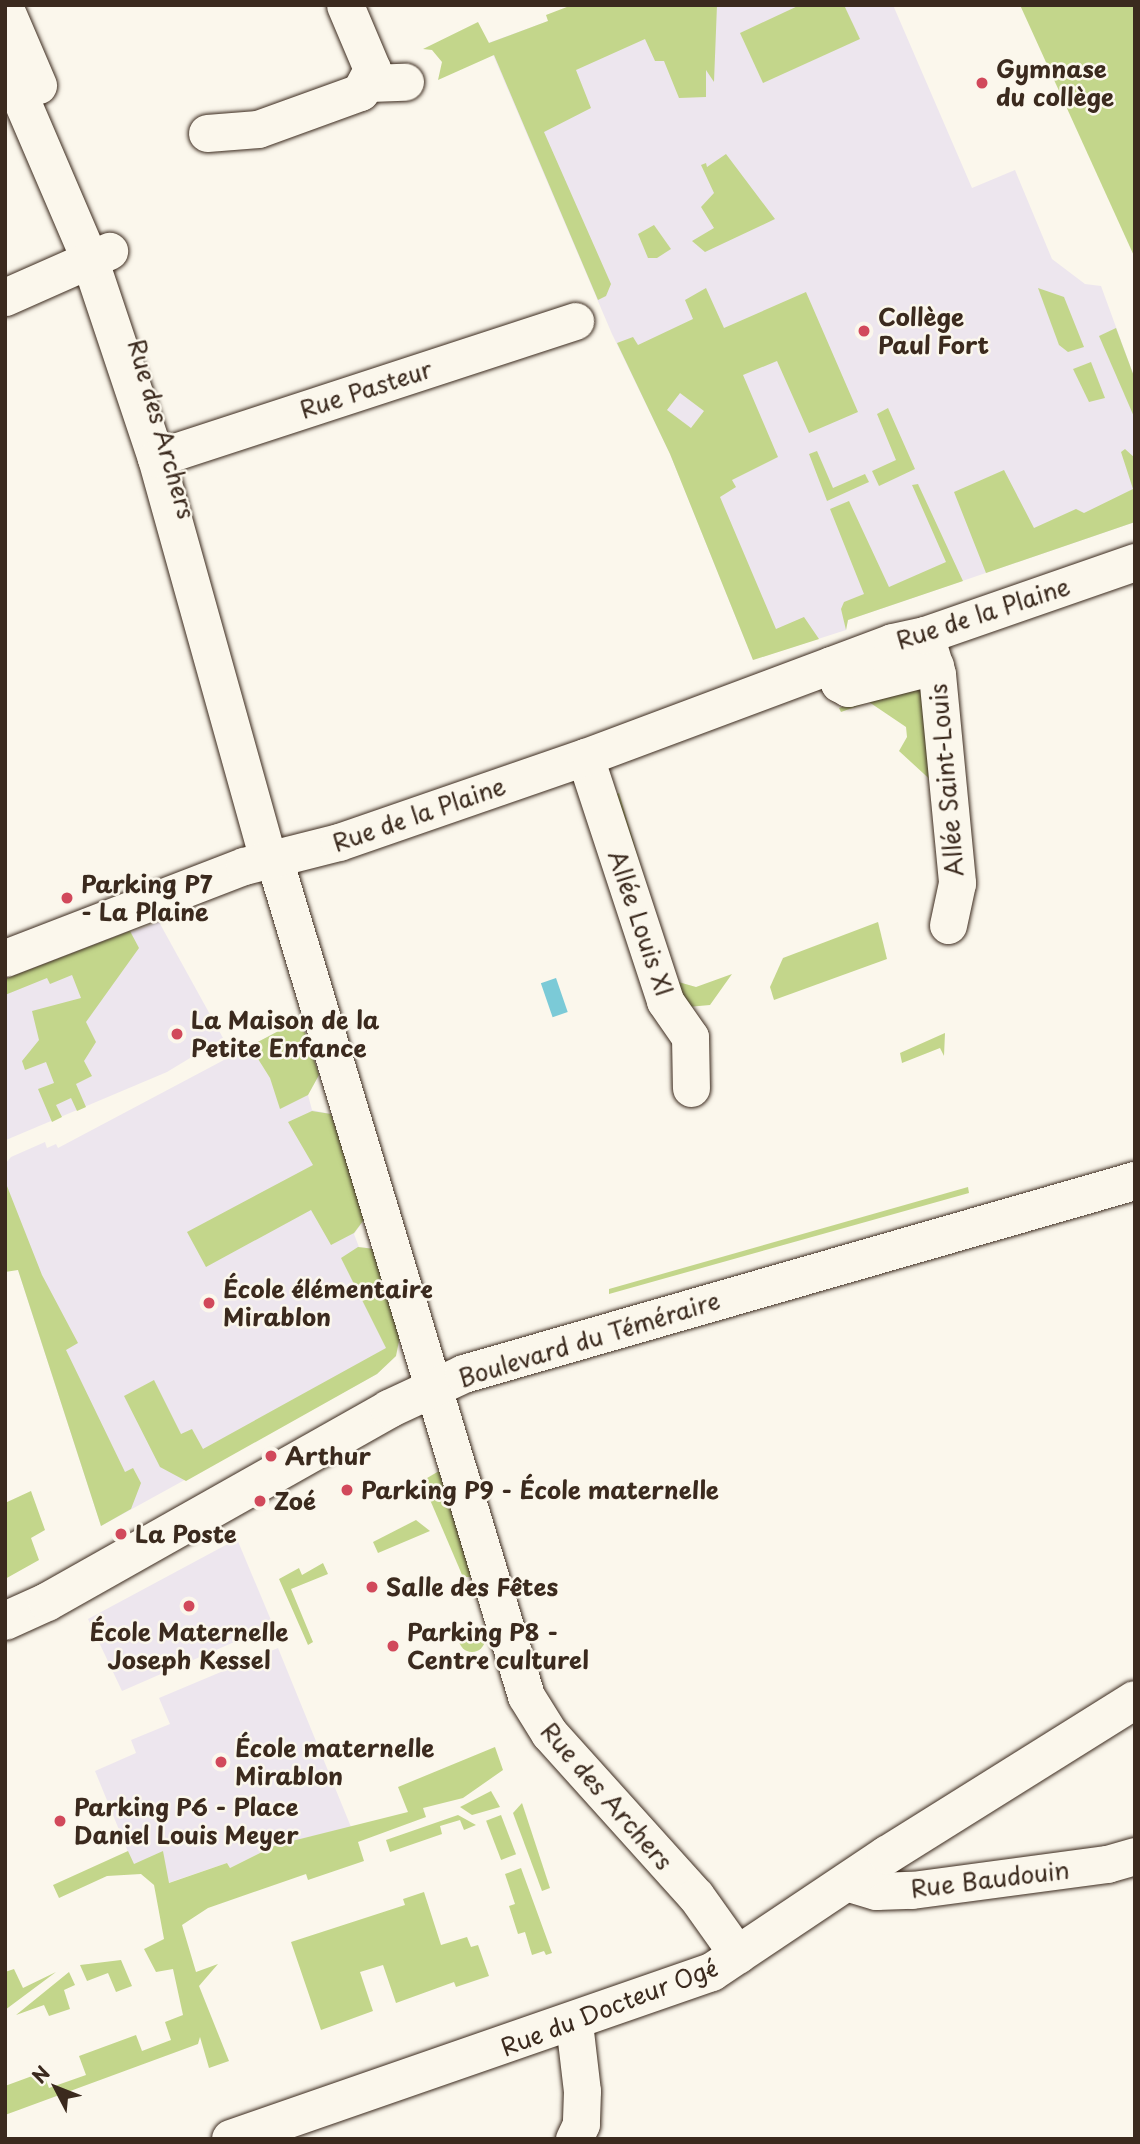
<!DOCTYPE html>
<meta charset="utf-8">
<style>
body{margin:0}
#map{position:relative;width:1140px;height:2144px;overflow:hidden;background:#fbf7ec;font-family:"Playpen Sans",sans-serif}
div>[style]{position:absolute}
[style*='--x']{left:calc(var(--x)*1px);top:calc(var(--y)*1px);width:calc(var(--w)*1px);rotate:calc(var(--a)*1deg)}
.built>*{inset:0;background:#ede6ee}
.green>*{inset:0;background:#c3d68b;transform-origin:0 0}
.round{border-radius:50%}
.water>*{inset:0;background:#7bcad7;transform-origin:0 0}
.roads{filter:drop-shadow(0 0 2px #3b2a1e) drop-shadow(0 0 2px #3b2a1e)}
.minor>*{height:37px;margin:-18.5px;padding:0 18.5px;transform-origin:18.5px;border-radius:18.5px;background:#fbf7ec}
.major>*{height:38px;margin:-19px;padding:0 19px;transform-origin:19px;border-radius:19px;background:#fbf7ec}
.dots>*{width:19px;height:19px;translate:-50% -50%;box-sizing:border-box;border:4px solid #fbf7ec;border-radius:50%}
span{translate:-50% -50%;white-space:nowrap;text-align:center;line-height:1.15;-webkit-text-stroke:5px #fbf7ec;paint-order:stroke}
.poi-label{font-size:24px;color:#3b2a1e;font-weight:700}
.left{translate:0 -50%;text-align:left}
.street-label{font-size:24px;color:#3b2a1e}
.frame{position:absolute;inset:0;border:7px solid #3b2a1e;pointer-events:none}
.north{position:absolute;left:21px;top:2053px;width:70px;height:70px;-webkit-text-stroke:5px #fbf7ec;paint-order:stroke;rotate:312deg;font-size:19px;font-weight:700;line-height:28px;text-align:center;color:#3b2a1e}
.north::after{content:'';display:block;margin:auto;width:24px;height:32px;background:#3b2a1e;clip-path:polygon(50% 0,100% 100%,50% 72%,0 100%)}
</style>
<div id="map">
<div class="built">
<i style="clip-path:polygon(592px 5px,893px 5px,972px 188px,1015px 170px,1052px 259px,1085px 284px,1101px 286px,1135px 379px,1135px 522px,848px 620px,846px 630px,753px 660px,670px 454px,612px 334px,488px 43px)"></i>
<i style="clip-path:polygon(159px 922px,223px 1038px,167px 1072px,6px 1140px,5px 979px)"></i>
<i style="clip-path:polygon(288px 1026px,305px 1032px,319px 1075px,308px 1095px,312px 1110px,331px 1114px,366px 1217px,354px 1234px,359px 1247px,375px 1249px,396px 1356px,377px 1374px,101px 1526px,5px 1230px,5px 1164px,11px 1157px,45px 1142px,47px 1148px,56px 1144px,58px 1148px)"></i>
<i style="clip-path:polygon(237px 1539px,273px 1625px,122px 1691px,88px 1619px)"></i>
<i style="clip-path:polygon(278px 1648px,351px 1827px,276px 1845px,230px 1868px,227px 1863px,168px 1883px,133px 1864px,95px 1771px,136px 1753px,131px 1740px,170px 1724px,159px 1698px)"></i>
</div>
<div class="green">
<i style="clip-path:polygon(572px 5px,717px 5px,714px 82px,706px 70px,706px 97px,679px 98px,664px 61px,655px 61px,645px 39px,576px 70px,591px 108px,544px 132px,611px 284px,606px 296px,598px 300px,494px 55px,438px 80px,442px 62px,432px 50px,423px 49px,478px 22px,489px 43px,548px 21px,546px 15px)"></i>
<i style="clip-path:polygon(800px 5px,844px 5px,860px 39px,763px 83px,740px 33px)"></i>
<i style="clip-path:polygon(1020px 5px,1135px 5px,1135px 258px)"></i>
<i style="clip-path:polygon(726px 154px,775px 219px,705px 252px,692px 241px,714px 228px,701px 207px,714px 193px,701px 165px,706px 163px,707px 167px)"></i>
<i style="clip-path:polygon(654px 225px,671px 249px,657px 258px,648px 258px,638px 234px)"></i>
<i style="clip-path:polygon(evenodd,706px 288px,724px 328px,806px 292px,858px 412px,809px 433px,777px 361px,743px 375px,778px 457px,732px 480px,736px 487px,720px 497px,776px 629px,804px 617px,819px 639px,753px 660px,670px 454px,617px 343px,633px 337px,638px 345px,693px 319px,685px 300px,706px 288px,680px 393px,704px 411px,691px 428px,667px 410px,680px 393px)"></i>
<i style="clip-path:polygon(1038px 288px,1064px 297px,1084px 347px,1068px 352px,1059px 345px)"></i>
<i style="clip-path:polygon(1116px 328px,1135px 379px,1135px 419px,1099px 336px)"></i>
<i style="clip-path:polygon(1091px 362px,1105px 398px,1089px 402px,1073px 369px)"></i>
<i style="clip-path:polygon(888px 408px,915px 469px,879px 486px,872px 471px,896px 460px,877px 414px)"></i>
<i style="clip-path:polygon(1125px 449px,1135px 458px,1135px 522px,986px 573px,954px 492px,1004px 470px,1034px 528px,1076px 509px,1084px 513px,1133px 489px,1121px 452px)"></i>
<i style="clip-path:polygon(817px 451px,833px 488px,865px 474px,869px 482px,827px 501px,809px 454px)"></i>
<i style="clip-path:polygon(918px 484px,963px 581px,848px 620px,846px 630px,841px 609px,844px 602px,864px 594px,830px 509px,849px 501px,889px 587px,946px 562px,912px 485px)"></i>
<i style="clip-path:polygon(918px 680px,924px 682px,936px 785px,899px 751px,907px 737px,906px 727px,869px 702px,841px 712px,839px 708px)"></i>
<i style="clip-path:polygon(619px 793px,675px 981px,696px 987px,732px 974px,710px 1005px,688px 1007px,681px 1001px,611px 797px)"></i>
<i style="clip-path:polygon(878px 922px,887px 959px,774px 1000px,770px 987px,783px 958px)"></i>
<i style="clip-path:polygon(130px 931px,139px 948px,86px 1022px,96px 1042px,84px 1061px,92px 1076px,76px 1084px,86px 1107px,77px 1111px,71px 1098px,56px 1105px,62px 1117px,52px 1122px,38px 1089px,54px 1083px,46px 1062px,25px 1070px,22px 1061px,39px 1040px,32px 1011px,81px 998px,72px 975px,50px 984px,47px 978px,5px 995px,5px 979px)"></i>
<i style="clip-path:polygon(288px 1026px,305px 1032px,319px 1075px,308px 1095px,280px 1109px,270px 1078px,250px 1046px)"></i>
<i style="clip-path:polygon(945px 1033px,944px 1056px,940px 1048px,902px 1063px,900px 1053px)"></i>
<i style="clip-path:polygon(312px 1111px,331px 1114px,366px 1217px,354px 1233px,331px 1245px,311px 1210px,206px 1267px,187px 1232px,313px 1165px,288px 1122px)"></i>
<i style="clip-path:polygon(5px 1181px,42px 1275px,78px 1343px,66px 1350px,125px 1472px,133px 1468px,141px 1483px,131px 1509px,101px 1526px,18px 1270px,5px 1272px)"></i>
<i style="clip-path:polygon(968px 1187px,969px 1193px,609px 1294px,609px 1289px)"></i>
<i style="clip-path:polygon(358px 1247px,375px 1249px,400px 1336px,396px 1356px,377px 1374px,186px 1481px,160px 1467px,124px 1396px,154px 1380px,181px 1434px,192px 1429px,203px 1449px,386px 1348px,341px 1258px)"></i>
<i style="clip-path:polygon(439px 1471px,472px 1577px,463px 1577px,422px 1481px)"></i>
<i style="clip-path:polygon(31px 1491px,45px 1530px,31px 1538px,39px 1560px,5px 1579px,5px 1503px)"></i>
<i style="clip-path:polygon(416px 1520px,430px 1531px,378px 1553px,373px 1542px)"></i>
<i style="clip-path:polygon(323px 1563px,328px 1574px,291px 1589px,313px 1642px,308px 1645px,279px 1579px,299px 1568px,302px 1575px)"></i>
<i class="round" style="left:459px;top:1626px;width:26px;height:26px"></i>
<i style="clip-path:polygon(495px 1747px,503px 1770px,463px 1798px,423px 1808px,426px 1817px,358px 1842px,364px 1861px,308px 1880px,306px 1874px,208px 1908px,182px 1925px,196px 1972px,218px 1964px,199px 1986px,229px 2061px,209px 2068px,200px 2037px,198px 2044px,5px 2115px,5px 2086px,43px 2072px,49px 2088px,86px 2075px,79px 2056px,136px 2035px,142px 2051px,171px 2040px,165px 2022px,183px 2015px,173px 1969px,156px 1972px,144px 1949px,164px 1939px,154px 1885px,141px 1874px,107px 1876px,59px 1898px,53px 1885px,128px 1851px,134px 1864px,163px 1851px,169px 1883px,227px 1863px,230px 1868px,276px 1845px,408px 1812px,398px 1787px)"></i>
<i style="clip-path:polygon(491px 1791px,500px 1807px,472px 1815px,460px 1807px)"></i>
<i style="clip-path:polygon(522px 1803px,550px 1888px,542px 1891px,513px 1813px)"></i>
<i style="clip-path:polygon(458px 1815px,476px 1825px,464px 1830px,460px 1820px,440px 1826px,442px 1834px,390px 1852px,386px 1840px)"></i>
<i style="left:501px;top:1815px;width:42px;height:16px;rotate:69deg"></i>
<i style="clip-path:polygon(521px 1868px,552px 1953px,546px 1955px,544px 1951px,532px 1955px,525px 1932px,518px 1934px,509px 1906px,515px 1904px,505px 1874px)"></i>
<i style="clip-path:polygon(424px 1892px,441px 1945px,467px 1937px,471px 1947px,478px 1945px,489px 1976px,456px 1987px,454px 1982px,396px 2003px,383px 1965px,360px 1972px,373px 2011px,321px 2030px,291px 1942px,405px 1905px,403px 1899px)"></i>
<i style="clip-path:polygon(121px 1960px,132px 1986px,116px 1992px,108px 1973px,87px 1981px,80px 1965px)"></i>
<i style="clip-path:polygon(14px 1969px,23px 1988px,56px 1972px,5px 2010px,5px 1972px)"></i>
<i style="clip-path:polygon(69px 1972px,75px 1985px,64px 1990px,70px 2009px,49px 2016px,44px 2005px,16px 2015px)"></i>
</div>
<div class="water">
<i style="left:556px;top:978px;width:36px;height:16px;rotate:71deg"></i>
</div>
<div class="roads">
<div class="minor">
<i style="--x:5;--y:8;--w:84;--a:66.8"></i>
<i style="--x:5;--y:62;--w:213;--a:66.8"></i>
<i style="--x:89;--y:258;--w:211;--a:71.5"></i>
<i style="--x:156;--y:458;--w:403;--a:74.4"></i>
<i style="--x:264;--y:846;--w:16;--a:52"></i>
<i style="--x:274;--y:859;--w:874;--a:73.24"></i>
<i style="--x:526;--y:1696;--w:44;--a:58.1"></i>
<i style="--x:549;--y:1733;--w:219;--a:48"></i>
<i style="--x:696;--y:1896;--w:72;--a:54.6"></i>
<i style="--x:368;--y:83;--w:37;--a:-2"></i>
<i style="--x:207;--y:133;--w:51;--a:-4.5"></i>
<i style="--x:258;--y:129;--w:109;--a:-19.9"></i>
<i style="--x:360;--y:92;--w:26;--a:-62"></i>
<i style="--x:372;--y:69;--w:69;--a:-112.9"></i>
<i style="--x:5;--y:297;--w:114;--a:-23.9"></i>
<i style="--x:156;--y:458;--w:441;--a:-18.1"></i>
<i style="--x:925;--y:635;--w:41;--a:72.9"></i>
<i style="--x:937;--y:674;--w:210;--a:84.5"></i>
<i style="--x:957;--y:883;--w:43;--a:102.1"></i>
<i style="--x:831;--y:665;--w:20;--a:66"></i>
<i style="--x:839;--y:683;--w:10;--a:29"></i>
<i style="--x:848;--y:688;--w:90;--a:-14.2"></i>
<i style="--x:585;--y:757;--w:257;--a:71.8"></i>
<i style="--x:665;--y:1001;--w:44;--a:55.2"></i>
<i style="--x:690;--y:1037;--w:51;--a:88.9"></i>
<i style="--x:5;--y:958;--w:256;--a:-21.1"></i>
<i style="--x:244;--y:866;--w:98;--a:-14.2"></i>
<i style="--x:339;--y:842;--w:260;--a:-19.1"></i>
<i style="--x:585;--y:757;--w:328;--a:-20.5"></i>
<i style="--x:892;--y:642;--w:34;--a:-12"></i>
<i style="--x:925;--y:635;--w:222;--a:-19.2"></i>
<i style="--x:846;--y:1882;--w:31;--a:17"></i>
<i style="--x:876;--y:1891;--w:36;--a:-2"></i>
<i style="--x:912;--y:1890;--w:197;--a:-7.6"></i>
<i style="--x:1107;--y:1864;--w:29;--a:-16"></i>
<i style="--x:574;--y:2023;--w:68;--a:83.3"></i>
<i style="--x:582;--y:2091;--w:33;--a:92"></i>
<i style="--x:581;--y:2124;--w:17;--a:115"></i>
</div>
<div class="major">
<i style="--x:5;--y:1621;--w:46;--a:-24.3"></i>
<i style="--x:47;--y:1602;--w:393;--a:-29.4"></i>
<i style="--x:389;--y:1409;--w:83;--a:-25"></i>
<i style="--x:464;--y:1374;--w:698;--a:-16.05"></i>
<i style="--x:231;--y:2139;--w:509;--a:-19.15"></i>
<i style="--x:712;--y:1972;--w:211;--a:-33.8"></i>
<i style="--x:887;--y:1855;--w:292;--a:-32"></i>
</div>
</div>
<div class="dots">
<i style="left:982px;top:83px;background:#d1495b"></i>
<i style="left:864px;top:331px;background:#d1495b"></i>
<i style="left:67px;top:898px;background:#d1495b"></i>
<i style="left:177px;top:1034px;background:#d1495b"></i>
<i style="left:209px;top:1303px;background:#d1495b"></i>
<i style="left:271px;top:1456px;background:#d1495b"></i>
<i style="left:347px;top:1490px;background:#d1495b"></i>
<i style="left:260px;top:1501px;background:#d1495b"></i>
<i style="left:121px;top:1534px;background:#d1495b"></i>
<i style="left:372px;top:1587px;background:#d1495b"></i>
<i style="left:189px;top:1606px;background:#d1495b"></i>
<i style="left:393px;top:1646px;background:#d1495b"></i>
<i style="left:221px;top:1762px;background:#d1495b"></i>
<i style="left:60px;top:1821px;background:#d1495b"></i>
</div>
<div class="poi-label">
<span class="left" style="left:996px;top:83px">Gymnase<br>du collège</span>
<span class="left" style="left:878px;top:331px">Collège<br>Paul Fort</span>
<span class="left" style="left:81px;top:898px">Parking P7<br>- La Plaine</span>
<span class="left" style="left:191px;top:1034px">La Maison de la<br>Petite Enfance</span>
<span class="left" style="left:223px;top:1303px">École élémentaire<br>Mirablon</span>
<span class="left" style="left:285px;top:1456px">Arthur</span>
<span class="left" style="left:361px;top:1490px">Parking P9 - École maternelle</span>
<span class="left" style="left:274px;top:1501px">Zoé</span>
<span class="left" style="left:135px;top:1534px">La Poste</span>
<span class="left" style="left:386px;top:1587px">Salle des Fêtes</span>
<span style="left:189px;top:1646px">École Maternelle<br>Joseph Kessel</span>
<span class="left" style="left:407px;top:1646px">Parking P8 -<br>Centre culturel</span>
<span class="left" style="left:235px;top:1762px">École maternelle<br>Mirablon</span>
<span class="left" style="left:74px;top:1821px">Parking P6 - Place<br>Daniel Louis Meyer</span>
</div>
<div class="street-label">
<span style="left:366px;top:389px;rotate:-18deg">Rue Pasteur</span>
<span style="left:162px;top:429px;rotate:74deg">Rue des Archers</span>
<span style="left:983px;top:613px;rotate:-18deg">Rue de la Plaine</span>
<span style="left:946px;top:780px;rotate:-95deg">Allée Saint-Louis</span>
<span style="left:419px;top:814px;rotate:-19deg">Rue de la Plaine</span>
<span style="left:641px;top:923px;rotate:71deg">Allée Louis XI</span>
<span style="left:589px;top:1339px;rotate:-17deg">Boulevard du Téméraire</span>
<span style="left:607px;top:1796px;rotate:49deg">Rue des Archers</span>
<span style="left:990px;top:1879px;rotate:-7deg">Rue Baudouin</span>
<span style="left:609px;top:2007px;rotate:-21deg">Rue du Docteur Ogé</span>
</div>
<div class="frame"></div>
<div class="north">N</div>
</div>
